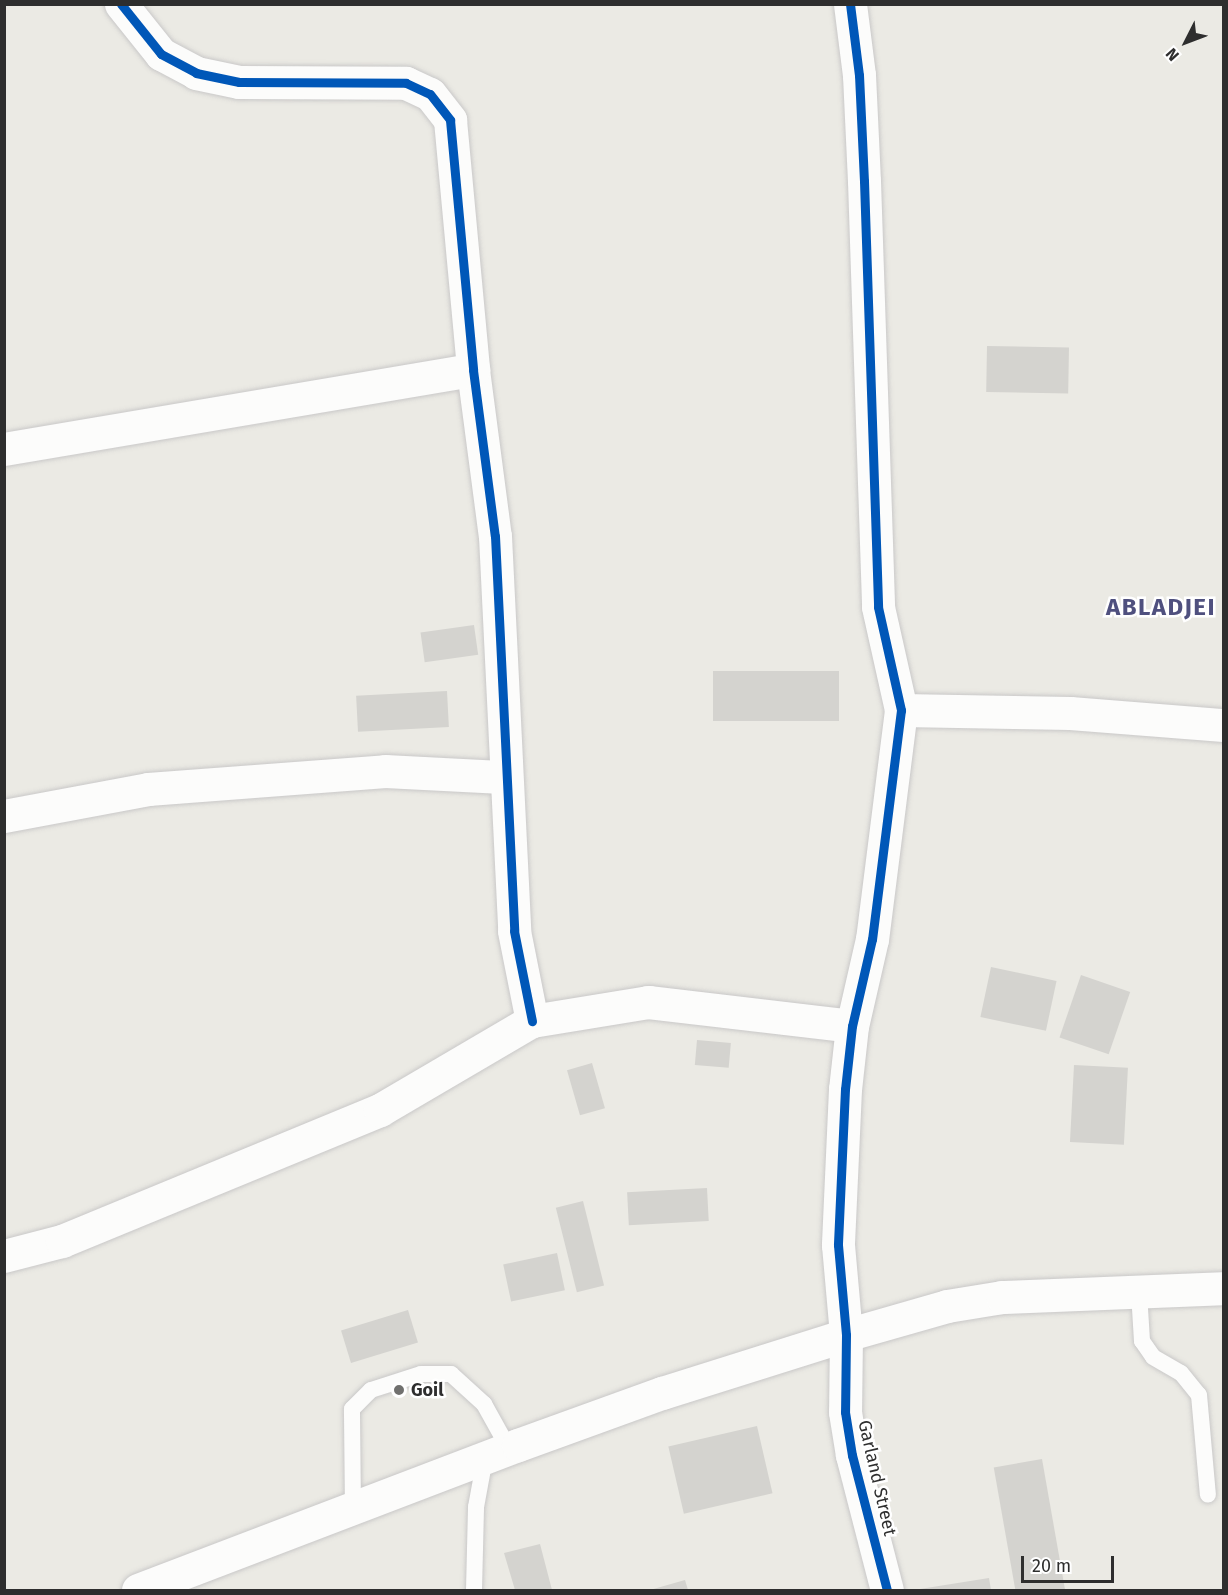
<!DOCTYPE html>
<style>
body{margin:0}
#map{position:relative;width:1228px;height:1595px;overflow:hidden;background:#ebeae4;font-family:"Fira Sans",sans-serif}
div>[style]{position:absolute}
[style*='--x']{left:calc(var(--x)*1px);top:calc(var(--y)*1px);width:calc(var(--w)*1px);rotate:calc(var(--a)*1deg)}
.building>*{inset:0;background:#d4d3cf;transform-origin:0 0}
.roads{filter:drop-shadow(0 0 2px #c9c8c8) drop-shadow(0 0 2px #c9c8c8)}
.lane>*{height:16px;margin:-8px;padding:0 8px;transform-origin:8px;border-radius:8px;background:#fcfcfb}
.street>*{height:33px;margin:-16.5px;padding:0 16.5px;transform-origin:16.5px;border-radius:16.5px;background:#fcfcfb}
.secondary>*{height:33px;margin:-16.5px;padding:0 16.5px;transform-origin:16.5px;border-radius:16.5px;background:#fcfcfb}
.cycleway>*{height:9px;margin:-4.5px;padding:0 4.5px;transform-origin:4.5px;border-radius:4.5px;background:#0057b8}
.dots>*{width:16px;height:16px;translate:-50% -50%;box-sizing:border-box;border:3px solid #fff;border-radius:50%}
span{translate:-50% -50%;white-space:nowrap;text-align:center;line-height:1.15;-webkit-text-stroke:5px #fff;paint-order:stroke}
.poi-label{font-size:18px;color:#2e2e2e;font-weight:700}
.left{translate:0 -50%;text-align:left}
.street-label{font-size:18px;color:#2e2e2e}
.district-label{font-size:24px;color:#4f507e;font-weight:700;letter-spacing:1.5px}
.frame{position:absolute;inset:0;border:6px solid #2e2e2e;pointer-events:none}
.north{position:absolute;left:1156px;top:12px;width:60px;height:60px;-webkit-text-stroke:4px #fff;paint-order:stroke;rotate:228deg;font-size:16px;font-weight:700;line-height:24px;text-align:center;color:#2e2e2e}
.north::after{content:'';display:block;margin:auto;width:21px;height:27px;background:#2e2e2e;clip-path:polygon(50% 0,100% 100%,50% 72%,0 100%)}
.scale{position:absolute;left:1021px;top:1556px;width:93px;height:27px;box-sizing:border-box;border:3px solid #2e2e2e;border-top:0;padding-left:8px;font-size:18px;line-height:21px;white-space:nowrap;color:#2e2e2e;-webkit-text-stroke:4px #fff;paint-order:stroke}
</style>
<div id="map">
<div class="building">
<i style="left:987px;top:346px;width:82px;height:46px;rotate:1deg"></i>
<i style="left:474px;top:625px;width:30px;height:54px;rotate:82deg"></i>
<i style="left:713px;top:671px;width:126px;height:50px"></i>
<i style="left:447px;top:691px;width:36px;height:91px;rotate:87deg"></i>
<i style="left:991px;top:967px;width:67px;height:51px;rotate:12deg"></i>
<i style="left:1081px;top:975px;width:52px;height:66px;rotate:19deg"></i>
<i style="left:697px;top:1040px;width:34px;height:25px;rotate:5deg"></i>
<i style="left:592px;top:1063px;width:47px;height:26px;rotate:74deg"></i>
<i style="left:1074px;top:1065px;width:54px;height:77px;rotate:3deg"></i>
<i style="left:707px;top:1188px;width:33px;height:80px;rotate:87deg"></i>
<i style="left:583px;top:1201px;width:87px;height:28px;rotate:76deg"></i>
<i style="left:557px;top:1253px;width:38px;height:55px;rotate:78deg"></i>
<i style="left:408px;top:1310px;width:34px;height:70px;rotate:73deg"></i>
<i style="left:757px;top:1426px;width:69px;height:91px;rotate:77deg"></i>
<i style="left:1042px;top:1459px;width:133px;height:49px;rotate:80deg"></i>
<i style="clip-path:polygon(540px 1544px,552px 1590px,515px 1590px,504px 1553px)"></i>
<i style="clip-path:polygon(989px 1578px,991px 1590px,920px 1590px,920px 1589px)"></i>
<i style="clip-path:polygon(685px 1580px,688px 1590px,650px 1590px)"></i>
</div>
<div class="roads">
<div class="lane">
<i style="--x:1139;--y:1292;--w:49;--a:86.5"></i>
<i style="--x:1142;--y:1341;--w:19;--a:55"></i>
<i style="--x:1153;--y:1357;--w:32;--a:30"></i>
<i style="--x:1181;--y:1373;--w:28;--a:51"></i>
<i style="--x:1199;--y:1395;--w:100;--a:84.9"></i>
<i style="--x:353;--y:1510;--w:101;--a:-90.6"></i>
<i style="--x:352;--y:1409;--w:27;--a:-45"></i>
<i style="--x:371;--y:1390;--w:52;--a:-17.7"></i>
<i style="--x:421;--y:1374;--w:30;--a:0"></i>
<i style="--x:451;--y:1374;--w:45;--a:42.3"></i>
<i style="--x:484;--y:1404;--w:51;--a:60.9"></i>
<i style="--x:474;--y:1590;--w:83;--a:-88.6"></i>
<i style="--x:476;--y:1507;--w:50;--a:-79.6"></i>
</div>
<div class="street">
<i style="--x:121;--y:4;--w:64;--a:51.3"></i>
<i style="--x:161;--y:54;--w:40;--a:28"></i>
<i style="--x:196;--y:73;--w:44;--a:11.8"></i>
<i style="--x:239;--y:82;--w:167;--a:0.3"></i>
<i style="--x:406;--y:83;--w:26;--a:25"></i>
<i style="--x:430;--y:94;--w:33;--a:52"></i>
<i style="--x:450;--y:120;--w:251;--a:84.7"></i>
<i style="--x:473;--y:370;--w:167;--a:82.5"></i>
<i style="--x:495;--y:536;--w:395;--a:87.2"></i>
<i style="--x:514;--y:931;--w:92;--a:78.7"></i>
<i style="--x:850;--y:4;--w:72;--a:82.8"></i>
<i style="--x:859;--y:75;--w:106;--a:87.3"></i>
<i style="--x:864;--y:181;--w:426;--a:88.1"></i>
<i style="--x:878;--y:607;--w:106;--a:77.4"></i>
<i style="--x:901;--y:710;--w:231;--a:97.2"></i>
<i style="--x:872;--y:939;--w:89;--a:102.9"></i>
<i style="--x:852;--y:1026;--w:63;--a:96.3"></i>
<i style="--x:845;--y:1089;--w:156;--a:92.6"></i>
<i style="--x:838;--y:1245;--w:90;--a:84.9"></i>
<i style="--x:846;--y:1335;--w:77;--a:90.7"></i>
<i style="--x:845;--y:1412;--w:44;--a:80.8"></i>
<i style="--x:852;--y:1455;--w:139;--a:75.5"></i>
<i style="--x:4;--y:449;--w:476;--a:-9.6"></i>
<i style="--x:901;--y:710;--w:169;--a:1"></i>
<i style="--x:1070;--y:713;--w:154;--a:4.5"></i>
<i style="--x:4;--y:816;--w:147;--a:-10.6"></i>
<i style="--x:148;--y:789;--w:238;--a:-4.3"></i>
<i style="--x:385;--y:771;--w:120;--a:2.9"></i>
<i style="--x:4;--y:1256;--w:60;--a:-14.5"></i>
<i style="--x:62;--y:1241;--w:344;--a:-22.4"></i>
<i style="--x:380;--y:1110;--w:176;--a:-30.4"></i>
<i style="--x:532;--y:1021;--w:118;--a:-9.3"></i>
<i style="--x:648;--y:1002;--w:205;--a:6.7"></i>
</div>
<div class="secondary">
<i style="--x:138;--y:1590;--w:407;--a:-20.9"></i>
<i style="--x:518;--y:1445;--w:153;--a:-19.9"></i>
<i style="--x:662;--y:1393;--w:193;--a:-17.5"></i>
<i style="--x:846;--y:1335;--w:105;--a:-16"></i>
<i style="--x:947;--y:1306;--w:56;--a:-9.3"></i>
<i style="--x:1002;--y:1297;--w:222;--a:-2.3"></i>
</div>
</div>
<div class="cycleway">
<i style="--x:121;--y:4;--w:64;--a:51.3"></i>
<i style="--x:161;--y:54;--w:40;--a:28"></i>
<i style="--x:196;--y:73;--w:44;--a:11.8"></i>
<i style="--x:239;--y:82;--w:167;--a:0.3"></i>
<i style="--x:406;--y:83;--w:26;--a:25"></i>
<i style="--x:430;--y:94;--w:33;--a:52"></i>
<i style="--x:450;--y:120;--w:251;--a:84.7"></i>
<i style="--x:473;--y:370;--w:167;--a:82.5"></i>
<i style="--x:495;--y:536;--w:395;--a:87.2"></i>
<i style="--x:514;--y:931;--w:92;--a:78.7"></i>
<i style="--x:850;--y:4;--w:72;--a:82.8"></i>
<i style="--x:859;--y:75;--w:106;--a:87.3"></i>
<i style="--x:864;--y:181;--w:426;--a:88.1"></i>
<i style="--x:878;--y:607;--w:106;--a:77.4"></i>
<i style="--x:901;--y:710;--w:231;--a:97.2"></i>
<i style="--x:872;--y:939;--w:89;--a:102.9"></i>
<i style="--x:852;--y:1026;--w:63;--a:96.3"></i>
<i style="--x:845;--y:1089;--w:156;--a:92.6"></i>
<i style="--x:838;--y:1245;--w:90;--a:84.9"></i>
<i style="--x:846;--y:1335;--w:77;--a:90.7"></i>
<i style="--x:845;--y:1412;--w:44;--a:80.8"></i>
<i style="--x:852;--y:1455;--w:139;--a:75.5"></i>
</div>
<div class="dots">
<i style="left:399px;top:1390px;background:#70706e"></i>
</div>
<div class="poi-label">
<span class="left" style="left:411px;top:1390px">Goil</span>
</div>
<div class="street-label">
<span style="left:877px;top:1478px;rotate:77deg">Garland Street</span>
</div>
<div class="district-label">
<span style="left:1161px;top:608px">ABLADJEI</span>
</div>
<div class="frame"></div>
<div class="north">N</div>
<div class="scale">20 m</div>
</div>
